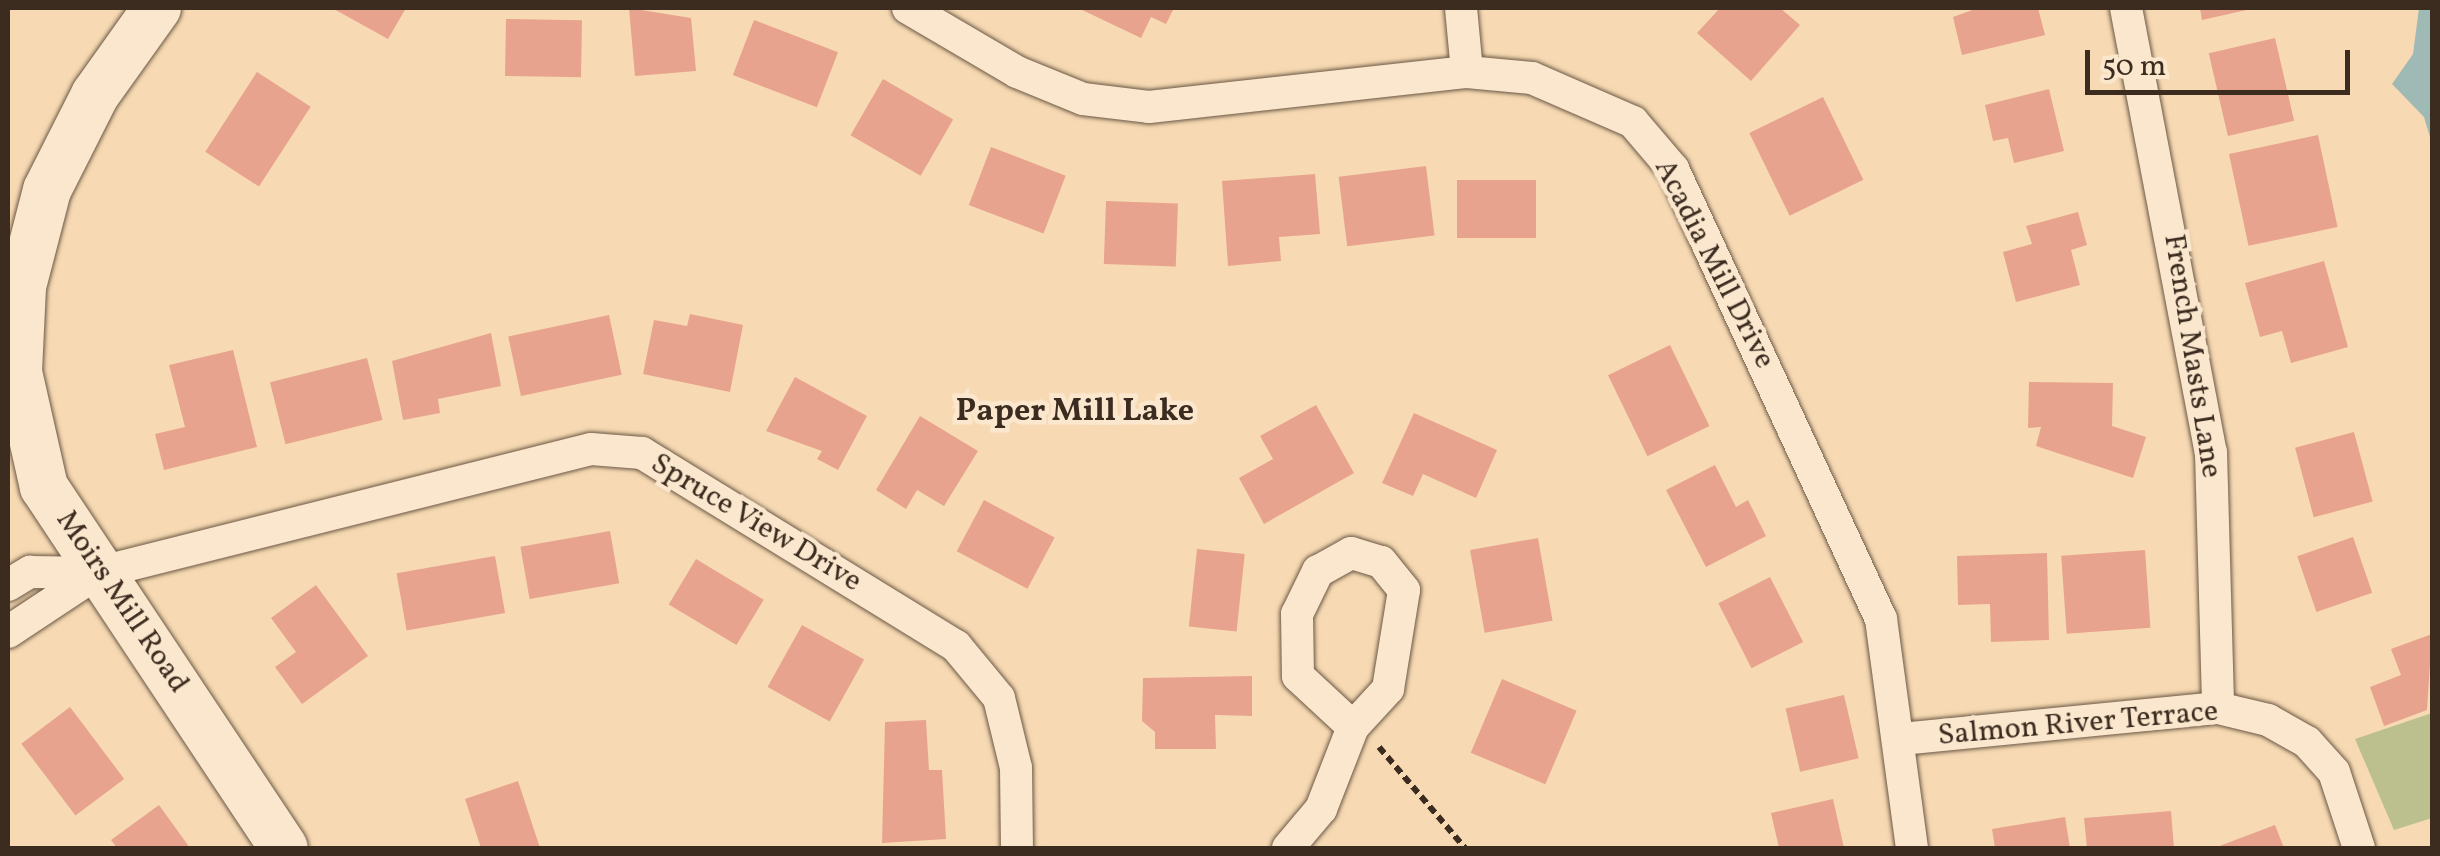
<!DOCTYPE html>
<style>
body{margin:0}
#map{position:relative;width:2440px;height:856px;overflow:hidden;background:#f7dab3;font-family:Vollkorn,serif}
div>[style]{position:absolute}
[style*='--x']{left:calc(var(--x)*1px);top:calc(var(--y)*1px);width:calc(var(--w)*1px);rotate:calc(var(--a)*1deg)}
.green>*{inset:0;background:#bbc08e}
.water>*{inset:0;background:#9fb9b4}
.building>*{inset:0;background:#e8a38e;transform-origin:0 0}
.path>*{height:6px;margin-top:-3px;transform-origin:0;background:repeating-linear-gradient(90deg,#3c2c20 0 8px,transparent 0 13px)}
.roads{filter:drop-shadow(0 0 2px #6b5845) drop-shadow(0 0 2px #6b5845)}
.street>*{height:32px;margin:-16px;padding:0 16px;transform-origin:16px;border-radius:16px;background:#fae7ce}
.secondary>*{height:48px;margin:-24px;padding:0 24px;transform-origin:24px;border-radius:24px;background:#fae7ce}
span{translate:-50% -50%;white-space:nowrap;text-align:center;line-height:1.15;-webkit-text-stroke:9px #fae7ce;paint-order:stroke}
.street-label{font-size:30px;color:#3c2c20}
.neighbourhood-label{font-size:32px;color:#3c2c20;font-weight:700}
.frame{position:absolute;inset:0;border:10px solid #3c2c20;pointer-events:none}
.scale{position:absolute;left:2085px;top:50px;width:265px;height:45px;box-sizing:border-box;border:5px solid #3c2c20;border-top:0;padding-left:12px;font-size:30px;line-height:35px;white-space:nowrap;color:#3c2c20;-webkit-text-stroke:8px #fae7ce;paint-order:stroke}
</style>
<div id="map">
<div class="green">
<i style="clip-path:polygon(2432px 713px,2432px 818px,2394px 830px,2355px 739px)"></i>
</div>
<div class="water">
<i style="clip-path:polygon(2419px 8px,2432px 8px,2432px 144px,2424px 117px,2392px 84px,2413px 54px)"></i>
</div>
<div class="building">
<i style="clip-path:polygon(332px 8px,406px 8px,388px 39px)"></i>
<i style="clip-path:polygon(629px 8px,691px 18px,696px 71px,635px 76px)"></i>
<i style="clip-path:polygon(1078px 8px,1174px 8px,1166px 24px,1151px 17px,1141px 38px)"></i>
<i style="clip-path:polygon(1720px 8px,1780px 8px,1800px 25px,1751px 81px,1697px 33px)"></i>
<i style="clip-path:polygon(1978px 8px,2038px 8px,2045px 35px,1962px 55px,1953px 17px)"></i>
<i style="clip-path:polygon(2200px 8px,2250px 8px,2251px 9px,2202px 20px)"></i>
<i style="left:506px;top:19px;width:76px;height:57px;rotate:1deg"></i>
<i style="left:754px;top:20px;width:90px;height:59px;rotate:21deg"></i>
<i style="left:2275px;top:38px;width:85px;height:68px;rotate:77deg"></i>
<i style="left:257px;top:72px;width:64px;height:95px;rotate:33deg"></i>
<i style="left:883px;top:79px;width:81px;height:65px;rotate:30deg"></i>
<i style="clip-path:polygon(2049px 89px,2064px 151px,2014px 163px,2008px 138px,1993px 141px,1985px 105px)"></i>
<i style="left:1823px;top:97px;width:92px;height:82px;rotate:64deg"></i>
<i style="left:2318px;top:135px;width:94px;height:91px;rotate:78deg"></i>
<i style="left:991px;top:147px;width:80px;height:62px;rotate:21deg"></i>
<i style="left:1426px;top:166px;width:70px;height:88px;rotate:83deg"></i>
<i style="clip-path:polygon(1315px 174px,1320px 234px,1279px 237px,1281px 261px,1228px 266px,1222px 181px)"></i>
<i style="left:1536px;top:180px;width:58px;height:79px;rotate:90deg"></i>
<i style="left:1106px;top:201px;width:72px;height:63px;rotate:2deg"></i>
<i style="clip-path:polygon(2078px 212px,2087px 245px,2071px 250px,2080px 285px,2016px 302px,2003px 252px,2032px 244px,2026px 226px)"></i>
<i style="clip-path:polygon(2324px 261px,2348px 347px,2291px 363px,2282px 331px,2260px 337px,2245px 283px)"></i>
<i style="clip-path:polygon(690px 314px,743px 325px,730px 392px,643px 374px,654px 320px,687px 326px)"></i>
<i style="left:609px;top:315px;width:61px;height:103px;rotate:78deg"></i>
<i style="clip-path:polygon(491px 333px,501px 386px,438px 399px,440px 413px,403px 420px,392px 361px)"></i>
<i style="left:1670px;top:345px;width:90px;height:69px;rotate:64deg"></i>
<i style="clip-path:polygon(233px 350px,257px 447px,164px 470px,155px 434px,185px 427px,169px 365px)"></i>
<i style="left:367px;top:358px;width:64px;height:100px;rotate:76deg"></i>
<i style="clip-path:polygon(795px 377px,867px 416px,838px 470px,817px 459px,822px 451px,766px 431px)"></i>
<i style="clip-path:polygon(2029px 382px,2113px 383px,2112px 426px,2146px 437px,2133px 478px,2036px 446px,2041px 427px,2028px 428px)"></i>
<i style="clip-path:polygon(1316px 405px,1354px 473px,1264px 524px,1239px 478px,1273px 459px,1260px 436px)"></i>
<i style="clip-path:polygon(1414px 413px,1497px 450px,1476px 498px,1423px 474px,1413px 496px,1382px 483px)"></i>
<i style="clip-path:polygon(920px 416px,978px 451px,944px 506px,917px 490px,906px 509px,876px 490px)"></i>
<i style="left:2354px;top:432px;width:72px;height:61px;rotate:75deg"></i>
<i style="clip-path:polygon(1715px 465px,1736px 507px,1748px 500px,1766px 536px,1706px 567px,1666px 490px)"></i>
<i style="left:984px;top:500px;width:80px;height:58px;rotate:28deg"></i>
<i style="left:610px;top:531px;width:53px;height:91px;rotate:80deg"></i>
<i style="left:2353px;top:537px;width:59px;height:59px;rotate:71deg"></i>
<i style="left:1538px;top:538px;width:84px;height:69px;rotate:80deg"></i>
<i style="left:1197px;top:549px;width:48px;height:78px;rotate:6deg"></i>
<i style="left:2145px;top:550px;width:78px;height:84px;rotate:86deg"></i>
<i style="clip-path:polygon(2047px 553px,2049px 640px,1991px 642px,1990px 604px,1958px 605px,1957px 556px)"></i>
<i style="left:495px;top:556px;width:58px;height:100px;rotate:80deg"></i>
<i style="left:696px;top:559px;width:79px;height:53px;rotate:31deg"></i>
<i style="left:1770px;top:577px;width:73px;height:58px;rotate:63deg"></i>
<i style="clip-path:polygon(316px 585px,368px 656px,302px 704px,275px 667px,296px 652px,271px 618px)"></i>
<i style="left:802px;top:625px;width:71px;height:71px;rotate:29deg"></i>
<i style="clip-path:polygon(2432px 634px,2427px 710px,2384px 726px,2370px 687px,2401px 675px,2391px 649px)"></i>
<i style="clip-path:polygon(1252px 676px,1252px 716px,1215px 715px,1216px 749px,1155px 749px,1155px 732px,1142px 721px,1143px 678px)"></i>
<i style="left:1502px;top:679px;width:81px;height:80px;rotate:23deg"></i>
<i style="left:1844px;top:695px;width:65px;height:60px;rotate:77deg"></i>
<i style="left:70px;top:707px;width:90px;height:61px;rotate:53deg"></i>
<i style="clip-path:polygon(926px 720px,929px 770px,942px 770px,946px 839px,882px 843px,885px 722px)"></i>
<i style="clip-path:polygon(518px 781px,540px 848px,481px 848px,465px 799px)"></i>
<i style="clip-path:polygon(1833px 799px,1844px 848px,1779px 848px,1771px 813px)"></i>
<i style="clip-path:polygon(159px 805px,190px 848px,117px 848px,111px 840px)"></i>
<i style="clip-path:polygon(2171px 811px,2174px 848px,2087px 848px,2084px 818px)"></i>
<i style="clip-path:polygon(2065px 817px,2070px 848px,1995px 848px,1992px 829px)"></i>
<i style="clip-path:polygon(2275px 825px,2284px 848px,2214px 848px)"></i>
</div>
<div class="path">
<i style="--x:1379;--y:747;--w:133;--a:49.6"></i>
</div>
<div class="roads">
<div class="street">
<i style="--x:908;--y:8;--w:126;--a:30.4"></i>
<i style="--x:1017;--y:72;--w:71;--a:22.2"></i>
<i style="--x:1083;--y:99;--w:66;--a:6.9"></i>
<i style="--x:1149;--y:107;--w:320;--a:-6.3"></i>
<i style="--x:1467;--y:72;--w:65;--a:5.3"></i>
<i style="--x:1532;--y:78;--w:110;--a:23.5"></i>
<i style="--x:1633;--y:122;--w:62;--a:49.6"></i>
<i style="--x:1673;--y:169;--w:496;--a:65.2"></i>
<i style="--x:1881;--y:619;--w:231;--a:82.3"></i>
<i style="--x:1461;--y:8;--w:64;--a:84.6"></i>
<i style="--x:2126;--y:8;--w:452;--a:79.2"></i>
<i style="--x:2211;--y:452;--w:256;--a:88.4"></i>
<i style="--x:8;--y:585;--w:26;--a:-31"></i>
<i style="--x:30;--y:572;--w:67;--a:0.9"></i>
<i style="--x:97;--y:573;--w:509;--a:-14.09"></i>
<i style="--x:591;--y:449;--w:51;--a:4.5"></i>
<i style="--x:642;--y:453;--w:369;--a:31.6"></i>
<i style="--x:956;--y:646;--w:67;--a:50.4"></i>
<i style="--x:999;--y:698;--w:72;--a:76.3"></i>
<i style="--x:1016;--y:768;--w:80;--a:89.3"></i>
<i style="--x:8;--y:632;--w:107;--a:-33.5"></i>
<i style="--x:1901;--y:739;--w:319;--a:-5.6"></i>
<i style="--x:2218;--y:708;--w:51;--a:13.5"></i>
<i style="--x:2268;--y:720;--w:45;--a:29.4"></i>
<i style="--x:2307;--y:742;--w:40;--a:48"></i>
<i style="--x:2334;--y:772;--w:80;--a:71.8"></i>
<i style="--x:1288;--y:848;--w:51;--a:-49.8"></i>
<i style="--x:1321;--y:809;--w:88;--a:-68.7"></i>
<i style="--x:1353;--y:727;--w:52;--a:-47.4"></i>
<i style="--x:1388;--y:689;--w:100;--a:-80.8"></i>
<i style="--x:1404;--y:590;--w:36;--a:-129"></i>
<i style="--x:1381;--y:562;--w:31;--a:-163"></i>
<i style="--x:1351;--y:553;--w:38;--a:151"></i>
<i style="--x:1318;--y:571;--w:48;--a:116"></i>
<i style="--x:1297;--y:614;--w:62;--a:89.1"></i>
<i style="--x:1298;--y:676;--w:75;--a:42.8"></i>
</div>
<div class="secondary">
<i style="--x:157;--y:8;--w:107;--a:125.5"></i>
<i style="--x:95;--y:95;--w:106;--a:116.8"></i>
<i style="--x:47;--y:190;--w:100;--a:104.5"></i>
<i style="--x:22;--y:287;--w:85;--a:92.7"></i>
<i style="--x:18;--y:372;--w:118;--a:77.3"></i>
<i style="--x:44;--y:487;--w:433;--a:56.4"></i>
</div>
</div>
<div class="street-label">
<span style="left:1714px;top:264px;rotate:63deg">Acadia Mill Drive</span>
<span style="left:2192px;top:356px;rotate:81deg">French Masts Lane</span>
<span style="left:756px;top:523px;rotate:31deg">Spruce View Drive</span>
<span style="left:122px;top:602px;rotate:56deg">Moirs Mill Road</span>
<span style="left:2078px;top:724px;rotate:-5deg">Salmon River Terrace</span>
</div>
<div class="neighbourhood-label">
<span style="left:1075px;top:412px">Paper Mill Lake</span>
</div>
<div class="frame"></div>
<div class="scale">50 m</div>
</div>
